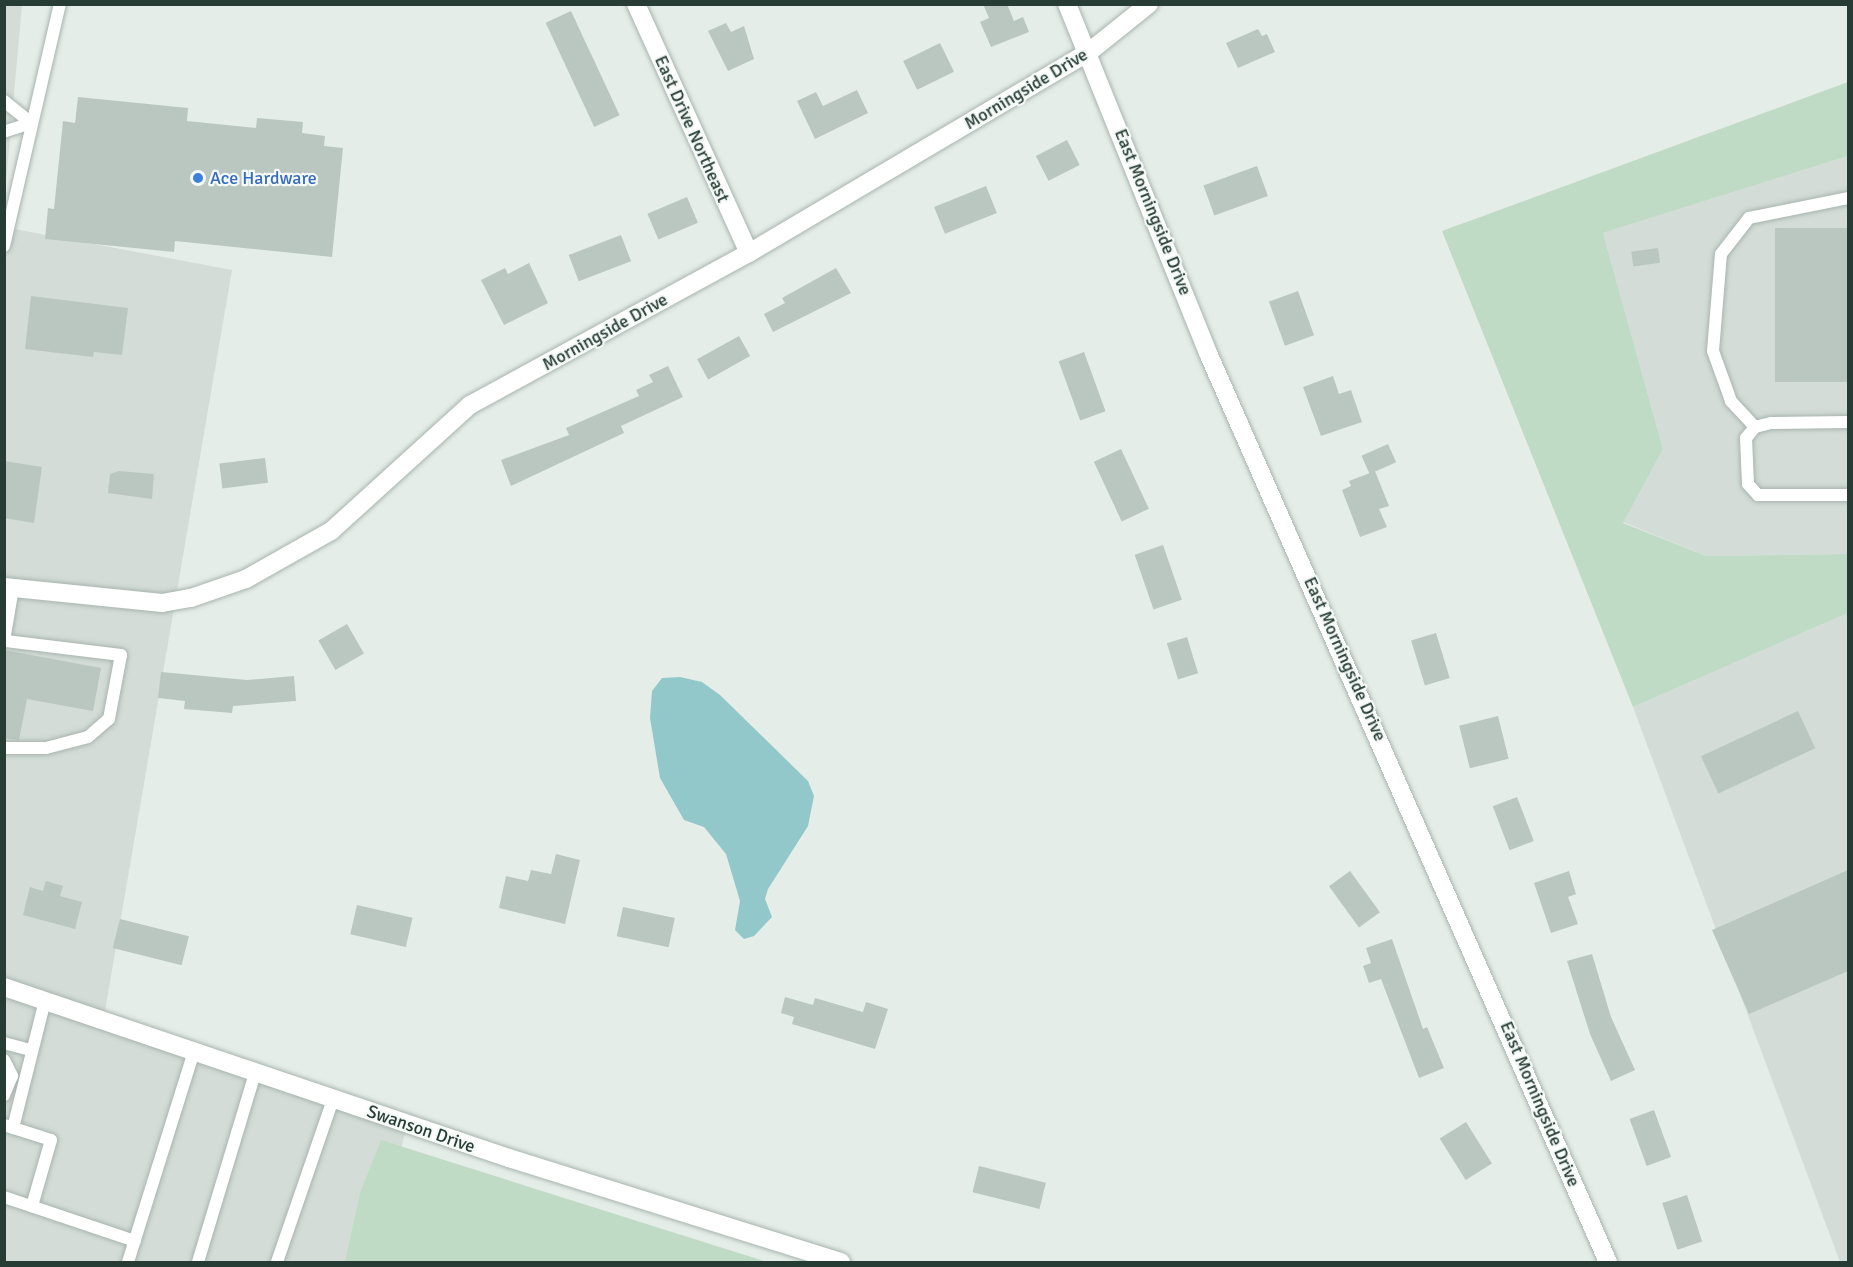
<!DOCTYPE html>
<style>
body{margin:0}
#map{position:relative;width:1853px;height:1267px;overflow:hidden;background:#e5ede8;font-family:Signika,sans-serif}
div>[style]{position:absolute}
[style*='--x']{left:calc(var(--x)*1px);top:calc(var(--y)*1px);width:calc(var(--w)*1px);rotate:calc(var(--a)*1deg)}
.built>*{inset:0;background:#d3dcd7}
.green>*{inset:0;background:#c0dbc5}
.water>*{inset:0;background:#93c8cb}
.building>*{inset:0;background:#bac7c1;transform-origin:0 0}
.roads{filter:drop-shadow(0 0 2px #a8b4ae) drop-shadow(0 0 2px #a8b4ae)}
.service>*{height:12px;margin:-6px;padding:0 6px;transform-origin:6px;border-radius:6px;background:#fff}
.minor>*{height:18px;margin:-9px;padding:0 9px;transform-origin:9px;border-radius:9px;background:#fff}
.tertiary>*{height:18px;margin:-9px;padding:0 9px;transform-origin:9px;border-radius:9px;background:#fff}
.dots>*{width:16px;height:16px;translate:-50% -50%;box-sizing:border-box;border:3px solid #f5f9f7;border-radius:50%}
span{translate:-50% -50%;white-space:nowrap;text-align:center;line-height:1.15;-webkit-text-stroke:4.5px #f5f9f7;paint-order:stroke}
.street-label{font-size:18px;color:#263c34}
.shop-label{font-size:18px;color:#366cbe}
.left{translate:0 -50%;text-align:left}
.frame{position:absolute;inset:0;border:6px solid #263c34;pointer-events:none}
</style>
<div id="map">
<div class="built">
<i style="clip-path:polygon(5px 5px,22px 5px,5px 193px)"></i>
<i style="clip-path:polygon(1848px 156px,1848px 554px,1706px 556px,1623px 522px,1663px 449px,1603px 233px)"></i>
<i style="clip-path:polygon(4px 227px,232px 270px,105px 1011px,408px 1120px,374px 1262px,5px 1262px)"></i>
<i style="clip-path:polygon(1848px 613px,1848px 1262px,1840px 1262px,1633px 707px)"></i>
</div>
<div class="green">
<i style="clip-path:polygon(1848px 82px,1848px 156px,1603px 233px,1663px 449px,1623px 523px,1706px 556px,1848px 554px,1848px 613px,1633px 707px,1442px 231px)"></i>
<i style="clip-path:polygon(381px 1140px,767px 1262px,345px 1262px,360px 1193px)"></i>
</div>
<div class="water">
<i style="clip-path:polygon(680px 677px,702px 682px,720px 695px,808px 781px,814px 796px,808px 826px,768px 889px,765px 899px,772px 917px,754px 936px,744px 939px,735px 930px,740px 901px,726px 854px,704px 827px,684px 820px,660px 778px,650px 718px,652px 691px,662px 678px)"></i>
</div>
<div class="building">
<i style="clip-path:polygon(983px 4px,1007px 4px,1014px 21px,1023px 17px,1029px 32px,991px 47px,980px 22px,989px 18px)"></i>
<i style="left:571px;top:11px;width:115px;height:28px;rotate:65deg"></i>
<i style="clip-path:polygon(726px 23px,731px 32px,744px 26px,754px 59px,728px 71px,708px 31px)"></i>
<i style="clip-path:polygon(1258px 29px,1262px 36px,1267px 34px,1275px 52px,1238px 68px,1226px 43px)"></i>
<i style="left:940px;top:43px;width:32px;height:41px;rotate:64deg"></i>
<i style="clip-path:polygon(857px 90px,868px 113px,815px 139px,797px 101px,816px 92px,823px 106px)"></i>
<i style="clip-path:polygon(78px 97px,188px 108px,187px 121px,256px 128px,257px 118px,303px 122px,302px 133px,325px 136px,324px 146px,343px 148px,332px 257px,175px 241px,174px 252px,45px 239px,48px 208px,54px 209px,63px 121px,75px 123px)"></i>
<i style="left:1067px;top:140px;width:28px;height:35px;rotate:63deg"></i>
<i style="left:1257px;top:166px;width:32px;height:57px;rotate:70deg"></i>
<i style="left:986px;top:186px;width:29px;height:56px;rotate:68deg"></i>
<i style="left:687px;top:197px;width:28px;height:43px;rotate:67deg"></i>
<i style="left:1775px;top:228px;width:73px;height:154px"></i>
<i style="left:621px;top:235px;width:28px;height:56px;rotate:69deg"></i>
<i style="left:1658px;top:248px;width:15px;height:27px;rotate:82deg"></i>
<i style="clip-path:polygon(529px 263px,548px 303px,504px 325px,481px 280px,505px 268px,508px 274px)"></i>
<i style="clip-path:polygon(836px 268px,851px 293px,773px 332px,764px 314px,785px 303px,782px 298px)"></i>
<i style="left:1298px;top:291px;width:47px;height:31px;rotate:70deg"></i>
<i style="clip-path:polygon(31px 296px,128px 308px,122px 355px,94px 352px,93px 357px,25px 349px)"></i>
<i style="left:739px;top:336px;width:23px;height:48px;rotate:61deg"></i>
<i style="left:1084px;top:352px;width:63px;height:27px;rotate:70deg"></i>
<i style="clip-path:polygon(668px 366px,683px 397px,621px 426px,624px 433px,511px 486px,501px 460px,569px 435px,566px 428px,639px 396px,636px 390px,653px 382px,649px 375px)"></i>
<i style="clip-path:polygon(1333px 376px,1339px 394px,1351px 390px,1362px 422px,1321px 436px,1303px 387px)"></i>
<i style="left:1388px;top:444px;width:20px;height:29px;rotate:66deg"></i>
<i style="left:1121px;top:449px;width:66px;height:30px;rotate:65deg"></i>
<i style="left:265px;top:458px;width:25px;height:46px;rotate:83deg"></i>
<i style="clip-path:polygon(4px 461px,42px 467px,34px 523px,4px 518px)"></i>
<i style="clip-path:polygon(119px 471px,154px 474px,152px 499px,108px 493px,110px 474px)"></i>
<i style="clip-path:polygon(1375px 471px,1389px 506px,1379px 509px,1387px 527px,1360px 537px,1342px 490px,1351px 486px,1349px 481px)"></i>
<i style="left:1163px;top:545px;width:58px;height:30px;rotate:71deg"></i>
<i style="left:347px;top:624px;width:34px;height:33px;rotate:60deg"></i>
<i style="left:1436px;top:633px;width:47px;height:26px;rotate:73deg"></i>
<i style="left:1187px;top:637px;width:38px;height:21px;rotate:73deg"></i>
<i style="clip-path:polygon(4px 650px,101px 668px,93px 711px,27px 699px,19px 740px,4px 738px)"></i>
<i style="clip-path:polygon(161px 672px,247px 680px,294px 676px,296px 701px,233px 706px,232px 713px,184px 709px,185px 701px,158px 698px)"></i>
<i style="left:1798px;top:711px;width:41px;height:107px;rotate:65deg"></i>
<i style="left:1498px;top:716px;width:44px;height:40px;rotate:76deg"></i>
<i style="left:1517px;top:797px;width:47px;height:26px;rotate:69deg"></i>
<i style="clip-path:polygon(556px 854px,580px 860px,565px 924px,499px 908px,506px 876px,528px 881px,531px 870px,551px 874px)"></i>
<i style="clip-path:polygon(1848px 870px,1848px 971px,1749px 1014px,1712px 930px)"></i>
<i style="left:1350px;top:871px;width:51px;height:26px;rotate:54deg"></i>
<i style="clip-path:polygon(1569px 871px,1576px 894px,1568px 897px,1578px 924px,1551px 933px,1534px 883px)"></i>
<i style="clip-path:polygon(46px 881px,63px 886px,60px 896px,82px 902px,75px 929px,23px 915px,30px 887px,43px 891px)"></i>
<i style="left:357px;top:905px;width:57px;height:30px;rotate:13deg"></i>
<i style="left:623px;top:907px;width:53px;height:30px;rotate:12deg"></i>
<i style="left:120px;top:919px;width:71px;height:30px;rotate:14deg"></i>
<i style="clip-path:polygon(1392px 939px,1423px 1029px,1427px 1027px,1444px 1068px,1419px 1078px,1381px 979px,1369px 983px,1363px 966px,1371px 963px,1366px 948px)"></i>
<i style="clip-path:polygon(1592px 954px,1611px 1017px,1635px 1070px,1611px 1081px,1590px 1034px,1567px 961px)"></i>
<i style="clip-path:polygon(785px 997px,813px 1005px,815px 998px,863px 1012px,866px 1002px,888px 1009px,875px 1049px,792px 1024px,794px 1017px,781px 1013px)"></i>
<i style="left:1654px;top:1110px;width:50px;height:26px;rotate:70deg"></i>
<i style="left:1466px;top:1122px;width:49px;height:31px;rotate:58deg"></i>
<i style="left:979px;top:1166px;width:69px;height:27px;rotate:14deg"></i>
<i style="left:1687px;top:1195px;width:49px;height:26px;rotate:72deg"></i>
</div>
<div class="roads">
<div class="service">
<i style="--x:4;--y:101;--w:35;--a:39"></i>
<i style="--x:31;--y:123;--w:28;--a:162"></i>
<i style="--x:4;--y:246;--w:248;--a:-77"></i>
<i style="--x:1848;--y:422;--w:77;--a:179.3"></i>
<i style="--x:1771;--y:423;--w:16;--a:166"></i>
<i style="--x:1755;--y:427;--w:14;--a:129"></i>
<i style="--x:1746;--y:438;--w:46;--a:87.5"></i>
<i style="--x:1748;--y:484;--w:15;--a:48"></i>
<i style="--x:1758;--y:495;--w:90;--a:0"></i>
<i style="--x:1755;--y:427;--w:35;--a:-133"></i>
<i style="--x:1731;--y:401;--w:53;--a:-109.8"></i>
<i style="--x:1713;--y:351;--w:97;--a:-85.3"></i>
<i style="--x:1721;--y:254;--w:46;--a:-52.1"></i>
<i style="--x:1749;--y:218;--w:101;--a:-11.4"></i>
<i style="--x:4;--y:641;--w:54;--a:-80.4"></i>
<i style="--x:4;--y:748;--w:42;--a:0"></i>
<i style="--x:46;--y:748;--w:43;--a:-14.7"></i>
<i style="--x:88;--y:737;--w:28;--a:-41"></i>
<i style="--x:109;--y:719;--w:65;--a:-79.4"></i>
<i style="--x:121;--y:655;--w:116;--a:-173.1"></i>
<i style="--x:4;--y:1043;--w:28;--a:15"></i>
<i style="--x:4;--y:1060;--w:18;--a:63"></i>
<i style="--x:12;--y:1076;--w:21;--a:113"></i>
<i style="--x:4;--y:1125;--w:49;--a:17.7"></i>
<i style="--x:51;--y:1140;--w:69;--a:106.1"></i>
<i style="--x:13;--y:1128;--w:131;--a:-75.9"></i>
<i style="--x:4;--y:1197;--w:138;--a:18.6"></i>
<i style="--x:128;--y:1262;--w:220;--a:-72.6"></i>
<i style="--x:198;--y:1262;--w:197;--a:-73.2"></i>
<i style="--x:277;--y:1262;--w:172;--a:-71"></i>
</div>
<div class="minor">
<i style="--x:636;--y:4;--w:273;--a:65.6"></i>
<i style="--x:1067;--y:4;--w:376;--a:68"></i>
<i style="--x:1208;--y:353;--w:993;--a:66.25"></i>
<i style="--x:4;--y:587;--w:159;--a:5.8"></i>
<i style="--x:162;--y:603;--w:29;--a:-10"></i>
<i style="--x:191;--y:598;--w:58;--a:-19.1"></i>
<i style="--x:246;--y:579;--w:98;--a:-29.5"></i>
<i style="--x:331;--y:531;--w:188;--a:-42.2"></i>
<i style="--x:470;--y:405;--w:318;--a:-28.6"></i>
<i style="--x:749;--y:253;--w:395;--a:-30.6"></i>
<i style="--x:1089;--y:52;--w:77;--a:-38.7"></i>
</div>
<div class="tertiary">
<i style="--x:4;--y:987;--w:533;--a:18.71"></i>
<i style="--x:509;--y:1158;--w:348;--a:17.4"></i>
</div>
</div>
<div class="dots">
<i style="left:198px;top:178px;background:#3f7fe0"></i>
</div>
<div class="street-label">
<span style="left:1026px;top:89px;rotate:-31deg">Morningside Drive</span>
<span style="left:692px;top:129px;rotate:66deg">East Drive Northeast</span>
<span style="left:1153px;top:212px;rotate:68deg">East Morningside Drive</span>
<span style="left:605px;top:332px;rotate:-29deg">Morningside Drive</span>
<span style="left:1345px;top:659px;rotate:66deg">East Morningside Drive</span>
<span style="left:1540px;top:1104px;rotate:67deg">East Morningside Drive</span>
<span style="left:421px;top:1129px;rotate:19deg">Swanson Drive</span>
</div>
<div class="shop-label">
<span class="left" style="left:210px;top:178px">Ace Hardware</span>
</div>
<div class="frame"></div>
</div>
